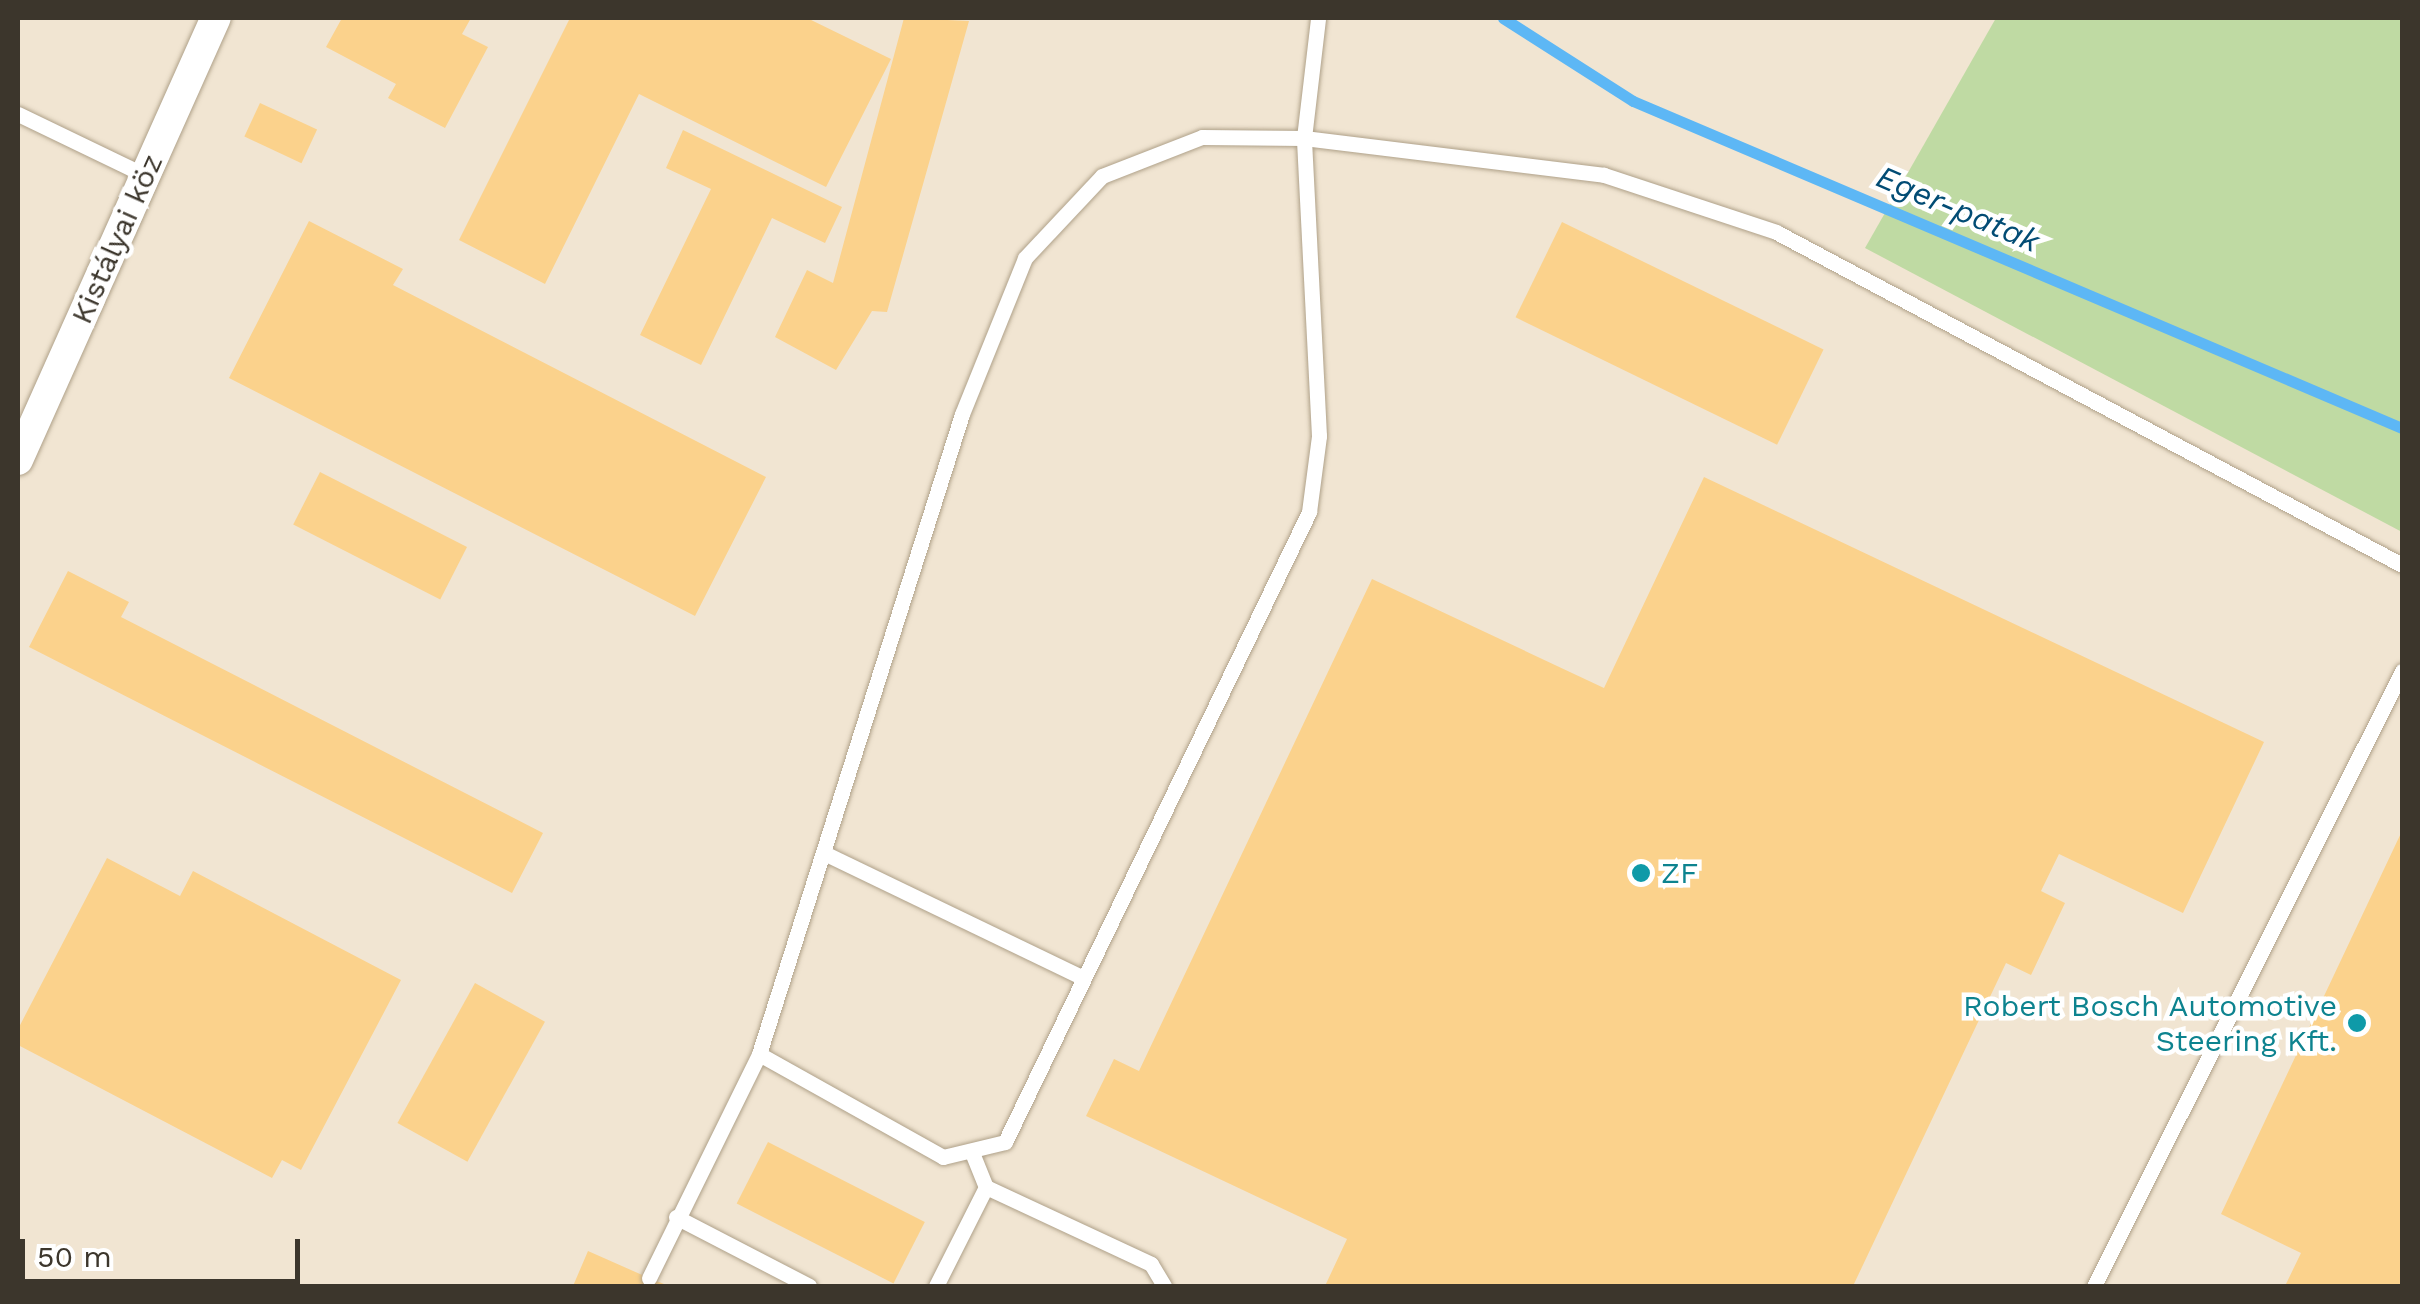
<!DOCTYPE html>
<meta charset="utf-8">
<style>
body{margin:0}
#map{position:relative;width:2420px;height:1304px;overflow:hidden;background:#fdf3e4;font-family:"Work Sans",sans-serif}
div>[style]{position:absolute}
[style*='--x']{left:calc(var(--x)*1px);top:calc(var(--y)*1px);width:calc(var(--w)*1px);rotate:calc(var(--a)*1deg)}
.industrial>*{inset:0;background:#f1e5d2}
.green>*{inset:0;background:#bfdaa3}
.stream>*{height:11px;margin:-5.5px;padding:0 5.5px;transform-origin:5.5px;border-radius:5.5px;background:#5db7f5}
.building>*{inset:0;background:#fbd28c;transform-origin:0 0}
.roads{filter:drop-shadow(0 0 2px #afa189) drop-shadow(0 0 2px #afa189)}
.service>*{height:15px;margin:-7.5px;padding:0 7.5px;transform-origin:7.5px;border-radius:7.5px;background:#fff}
.minor>*{height:30px;margin:-15px;padding:0 15px;transform-origin:15px;border-radius:15px;background:#fff}
.dots>*{width:28px;height:28px;translate:-50% -50%;box-sizing:border-box;border:5px solid #fff;border-radius:50%}
span{translate:-50% -50%;white-space:nowrap;text-align:center;line-height:1.15;-webkit-text-stroke:9px #fff;paint-order:stroke}
.street-label{font-size:30px;color:#3c362c}
.culture-label{font-size:30px;color:#0d838f}
.left{translate:0 -50%;text-align:left}
.right{translate:-100% -50%;text-align:right}
.water-label{font-size:32px;color:#024c74;font-style:italic}
.frame{position:absolute;inset:0;border:20px solid #3c362c;pointer-events:none}
.scale{position:absolute;left:20px;top:1239px;width:280px;height:45px;box-sizing:border-box;border:5px solid #3c362c;border-top:0;padding-left:12px;font-size:30px;line-height:35px;white-space:nowrap;color:#3c362c;-webkit-text-stroke:8px #fff;paint-order:stroke}
</style>
<div id="map">
<div class="industrial">
<i style="clip-path:polygon(18px 18px,1997px 18px,2402px 530px,2402px 1286px,18px 1286px)"></i>
</div>
<div class="green">
<i style="clip-path:polygon(1996px 18px,2402px 18px,2402px 532px,1865px 248px)"></i>
</div>
<div class="stream">
<i style="--x:1503;--y:18;--w:154;--a:32.6"></i>
<i style="--x:1633;--y:101;--w:836;--a:23.04"></i>
</div>
<div class="building">
<i style="clip-path:polygon(342px 18px,471px 18px,462px 34px,488px 47px,445px 128px,388px 98px,396px 84px,326px 47px)"></i>
<i style="clip-path:polygon(570px 18px,807px 18px,891px 59px,826px 187px,639px 94px,545px 284px,459px 240px)"></i>
<i style="clip-path:polygon(904px 18px,969px 21px,887px 312px,872px 311px,836px 370px,775px 337px,807px 270px,833px 283px)"></i>
<i style="left:260px;top:103px;width:63px;height:37px;rotate:25deg"></i>
<i style="clip-path:polygon(683px 130px,842px 207px,825px 243px,772px 218px,701px 365px,640px 335px,711px 189px,666px 168px)"></i>
<i style="clip-path:polygon(309px 221px,403px 269px,393px 285px,766px 477px,695px 616px,229px 378px)"></i>
<i style="left:1562px;top:222px;width:291px;height:106px;rotate:26deg"></i>
<i style="left:320px;top:472px;width:165px;height:59px;rotate:27deg"></i>
<i style="clip-path:polygon(1704px 477px,2264px 742px,2183px 913px,2059px 854px,2041px 891px,2065px 903px,2031px 975px,2006px 963px,1853px 1286px,1325px 1286px,1347px 1239px,1086px 1116px,1114px 1059px,1139px 1071px,1372px 579px,1604px 688px)"></i>
<i style="clip-path:polygon(68px 571px,129px 602px,121px 617px,543px 833px,512px 893px,29px 647px)"></i>
<i style="clip-path:polygon(2402px 831px,2402px 1286px,2285px 1286px,2301px 1253px,2221px 1214px)"></i>
<i style="clip-path:polygon(107px 858px,180px 896px,193px 871px,401px 980px,301px 1170px,282px 1160px,272px 1178px,18px 1045px,18px 1029px)"></i>
<i style="left:475px;top:983px;width:80px;height:160px;rotate:29deg"></i>
<i style="left:768px;top:1142px;width:176px;height:69px;rotate:27deg"></i>
<i style="clip-path:polygon(588px 1251px,649px 1278px,669px 1286px,573px 1286px)"></i>
</div>
<div class="roads">
<div class="service">
<i style="--x:18;--y:114;--w:141;--a:25.7"></i>
<i style="--x:824;--y:853;--w:288;--a:25.7"></i>
<i style="--x:759;--y:1054;--w:211;--a:29.2"></i>
<i style="--x:943;--y:1157;--w:64;--a:-13.6"></i>
<i style="--x:1005;--y:1142;--w:700;--a:-64.24"></i>
<i style="--x:1309;--y:512;--w:77;--a:-82.5"></i>
<i style="--x:1319;--y:436;--w:298;--a:-92.9"></i>
<i style="--x:1304;--y:138;--w:121;--a:-83.3"></i>
<i style="--x:973;--y:1155;--w:35;--a:68"></i>
<i style="--x:986;--y:1187;--w:182;--a:25"></i>
<i style="--x:1151;--y:1264;--w:26;--a:59"></i>
<i style="--x:676;--y:1217;--w:150;--a:27.4"></i>
<i style="--x:649;--y:1278;--w:250;--a:-63.8"></i>
<i style="--x:759;--y:1054;--w:671;--a:-72.4"></i>
<i style="--x:962;--y:414;--w:168;--a:-68"></i>
<i style="--x:1025;--y:258;--w:112;--a:-46.8"></i>
<i style="--x:1102;--y:176;--w:107;--a:-21.3"></i>
<i style="--x:1202;--y:137;--w:102;--a:0.6"></i>
<i style="--x:1304;--y:138;--w:302;--a:7"></i>
<i style="--x:1604;--y:175;--w:181;--a:18.3"></i>
<i style="--x:1776;--y:232;--w:709;--a:28.01"></i>
<i style="--x:936;--y:1286;--w:111;--a:-63.2"></i>
<i style="--x:2094;--y:1286;--w:688;--a:-63.4"></i>
</div>
<div class="minor">
<i style="--x:18;--y:460;--w:484;--a:-65.9"></i>
</div>
</div>
<div class="dots">
<i style="left:1641px;top:873px;background:#0f9aa8"></i>
<i style="left:2357px;top:1023px;background:#0f9aa8"></i>
</div>
<div class="street-label">
<span style="left:117px;top:239px;rotate:-66deg">Kistályai köz</span>
</div>
<div class="culture-label">
<span class="left" style="left:1661px;top:873px">ZF</span>
<span class="right" style="left:2337px;top:1023px">Robert Bosch Automotive<br>Steering Kft.</span>
</div>
<div class="water-label">
<span style="left:1958px;top:209px;rotate:23deg">Eger-patak</span>
</div>
<div class="frame"></div>
<div class="scale">50 m</div>
</div>
